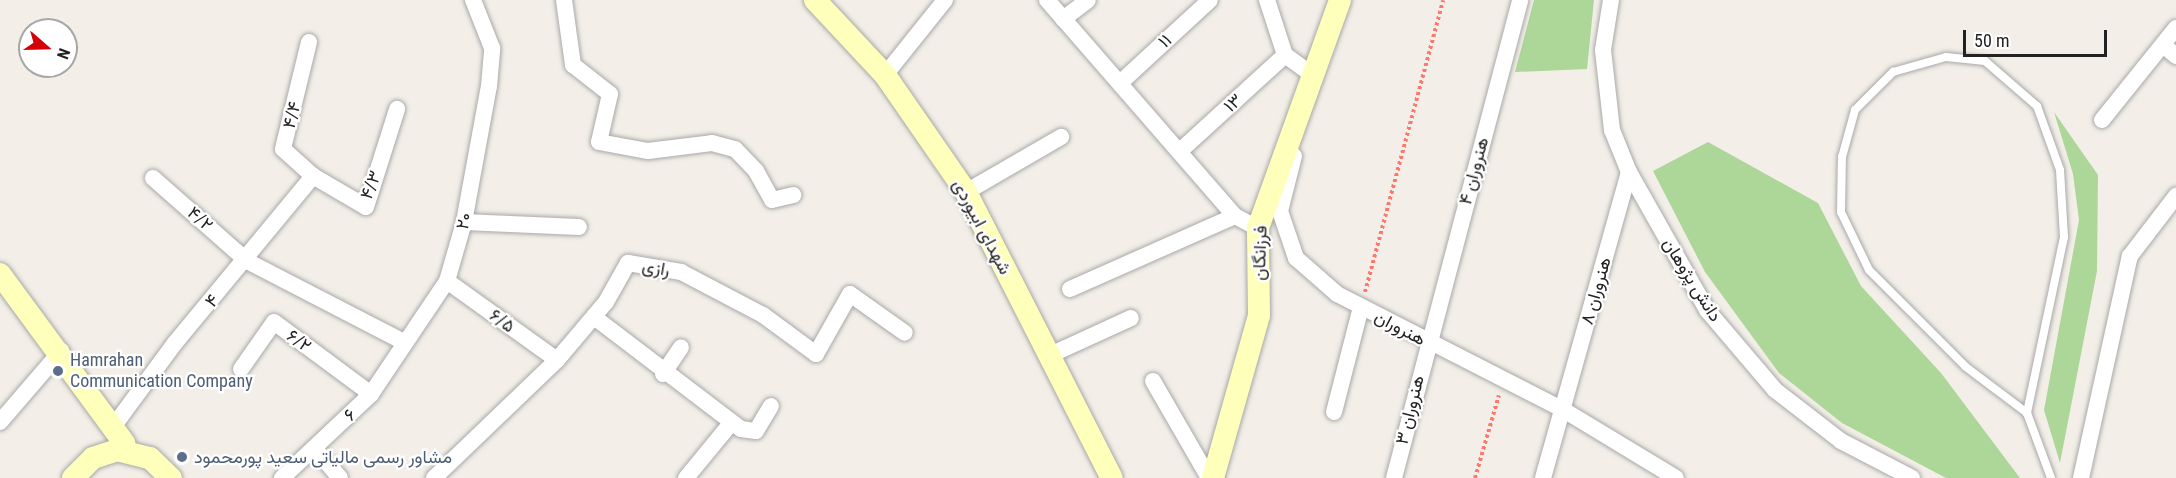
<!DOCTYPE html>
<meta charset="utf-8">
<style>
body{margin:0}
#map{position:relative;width:2176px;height:478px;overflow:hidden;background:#f3efe8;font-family:"Roboto Condensed",Vazirmatn,sans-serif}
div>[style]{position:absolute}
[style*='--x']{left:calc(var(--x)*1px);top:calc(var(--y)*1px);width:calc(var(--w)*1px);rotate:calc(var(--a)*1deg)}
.forest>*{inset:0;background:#add699}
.path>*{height:4px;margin-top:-2px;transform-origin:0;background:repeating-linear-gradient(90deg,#ff766d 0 3px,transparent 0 6px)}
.roads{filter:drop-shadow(0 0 2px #a9a9a9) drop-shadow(0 0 2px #a9a9a9)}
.lane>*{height:8px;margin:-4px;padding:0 4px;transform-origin:4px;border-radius:4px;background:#fff}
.street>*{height:16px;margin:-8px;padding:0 8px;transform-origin:8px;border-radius:8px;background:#fff}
.secondary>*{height:22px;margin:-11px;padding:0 11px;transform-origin:11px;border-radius:11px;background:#feffba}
.dots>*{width:16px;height:16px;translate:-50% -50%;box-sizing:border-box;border:3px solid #fff;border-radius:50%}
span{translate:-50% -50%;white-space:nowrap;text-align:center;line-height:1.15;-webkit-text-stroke:4.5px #fff;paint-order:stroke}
.street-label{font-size:18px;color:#222}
.service-label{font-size:18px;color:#4e5e75}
.left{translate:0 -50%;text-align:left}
.north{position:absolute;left:18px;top:18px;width:60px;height:60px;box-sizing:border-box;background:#fff;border:2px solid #a7a7a7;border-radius:50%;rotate:110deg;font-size:16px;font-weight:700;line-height:24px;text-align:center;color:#222}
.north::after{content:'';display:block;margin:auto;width:21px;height:27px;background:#d40008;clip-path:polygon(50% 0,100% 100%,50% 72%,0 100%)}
.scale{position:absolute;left:1963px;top:30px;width:144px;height:27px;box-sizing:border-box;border:3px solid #222;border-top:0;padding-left:8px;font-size:18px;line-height:21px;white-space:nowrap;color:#222;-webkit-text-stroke:4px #fff;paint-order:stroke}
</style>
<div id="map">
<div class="forest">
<i style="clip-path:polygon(1534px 0,1594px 0,1587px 69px,1515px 72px)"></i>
<i style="clip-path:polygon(2054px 112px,2098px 175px,2097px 271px,2060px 463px,2044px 410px,2079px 220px,2073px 174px)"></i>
<i style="clip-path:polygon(1708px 142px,1818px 203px,1861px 286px,1941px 373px,2020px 478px,1946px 478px,1842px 423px,1779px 373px,1705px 272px,1653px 171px)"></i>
</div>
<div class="path">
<i style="--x:1365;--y:292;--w:302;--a:-75"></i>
<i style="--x:1475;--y:478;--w:86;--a:-73.9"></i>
</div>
<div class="roads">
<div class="lane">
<i style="--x:2027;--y:413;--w:76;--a:-143"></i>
<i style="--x:1966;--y:367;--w:137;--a:-135"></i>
<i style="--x:1869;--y:270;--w:64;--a:-115.8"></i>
<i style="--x:1841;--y:212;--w:55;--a:-89"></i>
<i style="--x:1842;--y:157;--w:49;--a:-74.5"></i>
<i style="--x:1855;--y:110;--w:54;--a:-45"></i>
<i style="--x:1893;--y:72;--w:55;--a:-15.8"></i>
<i style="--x:1946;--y:57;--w:39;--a:6"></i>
<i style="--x:1985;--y:61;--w:69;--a:40.9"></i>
<i style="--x:2037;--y:106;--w:68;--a:70.2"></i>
<i style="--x:2060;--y:170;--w:67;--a:86.6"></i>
<i style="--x:2064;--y:237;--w:180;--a:101.9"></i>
<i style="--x:2027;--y:413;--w:69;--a:69.7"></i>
</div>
<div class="street">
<i style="--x:564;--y:0;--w:66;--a:82.1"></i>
<i style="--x:573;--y:65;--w:47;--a:38.1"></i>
<i style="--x:610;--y:94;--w:49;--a:102.9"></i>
<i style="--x:599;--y:142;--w:50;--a:10.4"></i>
<i style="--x:648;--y:151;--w:64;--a:-7.1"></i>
<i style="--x:712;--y:143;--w:24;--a:15"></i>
<i style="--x:735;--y:149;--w:30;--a:46"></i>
<i style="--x:756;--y:171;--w:33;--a:61"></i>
<i style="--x:772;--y:200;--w:22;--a:-13"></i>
<i style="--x:1047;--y:0;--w:286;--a:49"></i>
<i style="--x:1235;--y:216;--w:26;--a:28"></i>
<i style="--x:1267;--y:0;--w:58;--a:71.9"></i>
<i style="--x:1285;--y:55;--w:34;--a:36"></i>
<i style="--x:1313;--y:75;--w:9;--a:103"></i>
<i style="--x:1611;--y:0;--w:51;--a:99.1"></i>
<i style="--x:1603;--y:50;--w:81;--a:83.6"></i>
<i style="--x:1612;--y:130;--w:45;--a:68"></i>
<i style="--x:1629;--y:172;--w:159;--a:60.5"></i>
<i style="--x:1707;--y:310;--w:105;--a:49.6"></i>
<i style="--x:1775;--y:390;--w:83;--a:37.7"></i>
<i style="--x:1841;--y:441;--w:80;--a:27.5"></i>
<i style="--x:1063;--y:19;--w:31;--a:-37"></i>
<i style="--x:309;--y:42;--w:110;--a:103.7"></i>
<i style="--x:283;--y:149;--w:40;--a:42"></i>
<i style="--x:313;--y:176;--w:61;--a:30.3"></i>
<i style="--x:366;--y:207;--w:103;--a:-72.4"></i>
<i style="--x:2163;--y:45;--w:17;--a:40"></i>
<i style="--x:885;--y:75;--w:96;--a:-51.3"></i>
<i style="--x:1120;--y:83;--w:122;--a:-42.7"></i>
<i style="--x:2102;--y:120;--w:118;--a:-51.2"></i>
<i style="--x:1180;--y:151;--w:142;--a:-42.4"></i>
<i style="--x:1294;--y:156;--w:57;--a:104.3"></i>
<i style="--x:1280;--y:211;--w:50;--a:71.2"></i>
<i style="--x:1296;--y:258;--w:55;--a:41.3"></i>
<i style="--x:1337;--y:294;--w:253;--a:27.1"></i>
<i style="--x:1562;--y:409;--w:133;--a:31.2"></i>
<i style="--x:153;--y:178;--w:125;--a:41.4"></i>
<i style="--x:247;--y:261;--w:174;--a:27.3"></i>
<i style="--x:966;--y:192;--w:110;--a:-30.1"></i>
<i style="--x:464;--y:222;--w:115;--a:2.5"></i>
<i style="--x:447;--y:281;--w:135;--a:35.7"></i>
<i style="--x:1070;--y:289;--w:180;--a:-23.9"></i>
<i style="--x:594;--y:317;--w:185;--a:37.3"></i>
<i style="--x:741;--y:429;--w:15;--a:8"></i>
<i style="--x:756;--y:431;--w:29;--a:-59"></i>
<i style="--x:1048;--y:356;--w:91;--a:-24.6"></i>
<i style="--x:241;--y:369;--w:57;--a:-54.9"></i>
<i style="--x:274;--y:322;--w:121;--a:36.6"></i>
<i style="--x:663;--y:374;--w:32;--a:-56"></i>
<i style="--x:1153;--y:381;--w:112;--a:60"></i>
<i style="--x:1334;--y:412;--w:108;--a:-75.6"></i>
<i style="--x:0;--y:422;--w:94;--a:-49.3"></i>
<i style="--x:113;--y:427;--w:104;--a:-53.6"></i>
<i style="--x:175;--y:343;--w:217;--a:-50.4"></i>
<i style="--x:315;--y:449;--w:38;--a:49"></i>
<i style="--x:282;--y:478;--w:122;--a:-43.3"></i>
<i style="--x:371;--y:394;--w:136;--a:-56.1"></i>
<i style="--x:447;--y:281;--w:61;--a:-73.9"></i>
<i style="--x:464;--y:222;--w:138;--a:-79.6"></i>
<i style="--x:489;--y:86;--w:38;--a:-85"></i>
<i style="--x:492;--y:48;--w:52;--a:-111.6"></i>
<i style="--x:434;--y:478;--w:170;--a:-43.8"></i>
<i style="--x:557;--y:360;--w:76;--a:-49.8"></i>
<i style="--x:606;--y:302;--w:45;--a:-60.6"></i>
<i style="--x:628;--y:263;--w:54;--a:9.6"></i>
<i style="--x:681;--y:272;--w:93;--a:27.7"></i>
<i style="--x:763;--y:315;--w:66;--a:36.3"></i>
<i style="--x:816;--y:354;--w:69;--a:-60.5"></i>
<i style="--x:850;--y:294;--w:67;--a:35.3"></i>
<i style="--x:686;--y:478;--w:72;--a:-50.6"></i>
<i style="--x:1394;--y:478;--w:494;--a:-75.2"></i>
<i style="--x:1543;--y:478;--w:318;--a:-74.3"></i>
<i style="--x:2081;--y:478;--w:227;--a:-77.6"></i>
<i style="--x:2130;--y:256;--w:76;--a:-52.5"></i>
</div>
<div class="secondary">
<i style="--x:815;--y:0;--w:103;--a:47"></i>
<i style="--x:885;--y:75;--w:142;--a:55.3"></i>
<i style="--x:966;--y:192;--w:321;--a:63"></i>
<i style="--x:0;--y:274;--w:210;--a:53.7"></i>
<i style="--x:73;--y:478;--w:28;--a:-45"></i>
<i style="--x:93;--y:458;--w:25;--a:-18"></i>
<i style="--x:117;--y:450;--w:34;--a:14"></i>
<i style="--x:150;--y:458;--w:29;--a:44"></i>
<i style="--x:1213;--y:478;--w:169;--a:-74.2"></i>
<i style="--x:1259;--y:315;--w:87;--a:-90.7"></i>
<i style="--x:1258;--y:228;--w:242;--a:-70.2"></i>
</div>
</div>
<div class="dots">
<i style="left:58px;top:371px;background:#5c6f8a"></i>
<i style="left:182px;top:457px;background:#5c6f8a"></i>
</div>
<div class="street-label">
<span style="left:1165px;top:41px;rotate:-42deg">۱۱</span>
<span style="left:1233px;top:103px;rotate:-43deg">۱۳</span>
<span style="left:292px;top:115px;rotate:-76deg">۴/۴</span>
<span style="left:1474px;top:171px;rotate:-75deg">هنروران ۴</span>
<span style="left:371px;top:185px;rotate:-69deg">۴/۳</span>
<span style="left:200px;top:219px;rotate:41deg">۴/۲</span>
<span style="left:464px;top:221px;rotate:-77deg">۲۰</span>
<span style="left:982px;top:227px;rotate:62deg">شهدای ابیوردی</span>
<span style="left:1260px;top:253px;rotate:-88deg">فرزانگان</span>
<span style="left:656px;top:268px;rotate:10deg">رازی</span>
<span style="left:1692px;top:280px;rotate:58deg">دانش پژوهان</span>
<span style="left:1596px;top:291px;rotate:-74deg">هنروران ۸</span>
<span style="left:212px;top:301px;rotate:-49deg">۴</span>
<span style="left:502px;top:321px;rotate:35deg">۶/۵</span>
<span style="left:1400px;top:328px;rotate:28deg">هنروران</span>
<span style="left:299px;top:341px;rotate:36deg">۶/۲</span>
<span style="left:1410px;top:410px;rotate:-76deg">هنروران ۳</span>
<span style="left:350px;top:415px;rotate:-45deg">۶</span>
</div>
<div class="service-label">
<span class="left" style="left:70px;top:371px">Hamrahan<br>Communication Company</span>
<span class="left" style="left:194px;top:457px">مشاور رسمی مالیاتی سعید پورمحمود</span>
</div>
<div class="north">N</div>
<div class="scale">50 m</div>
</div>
